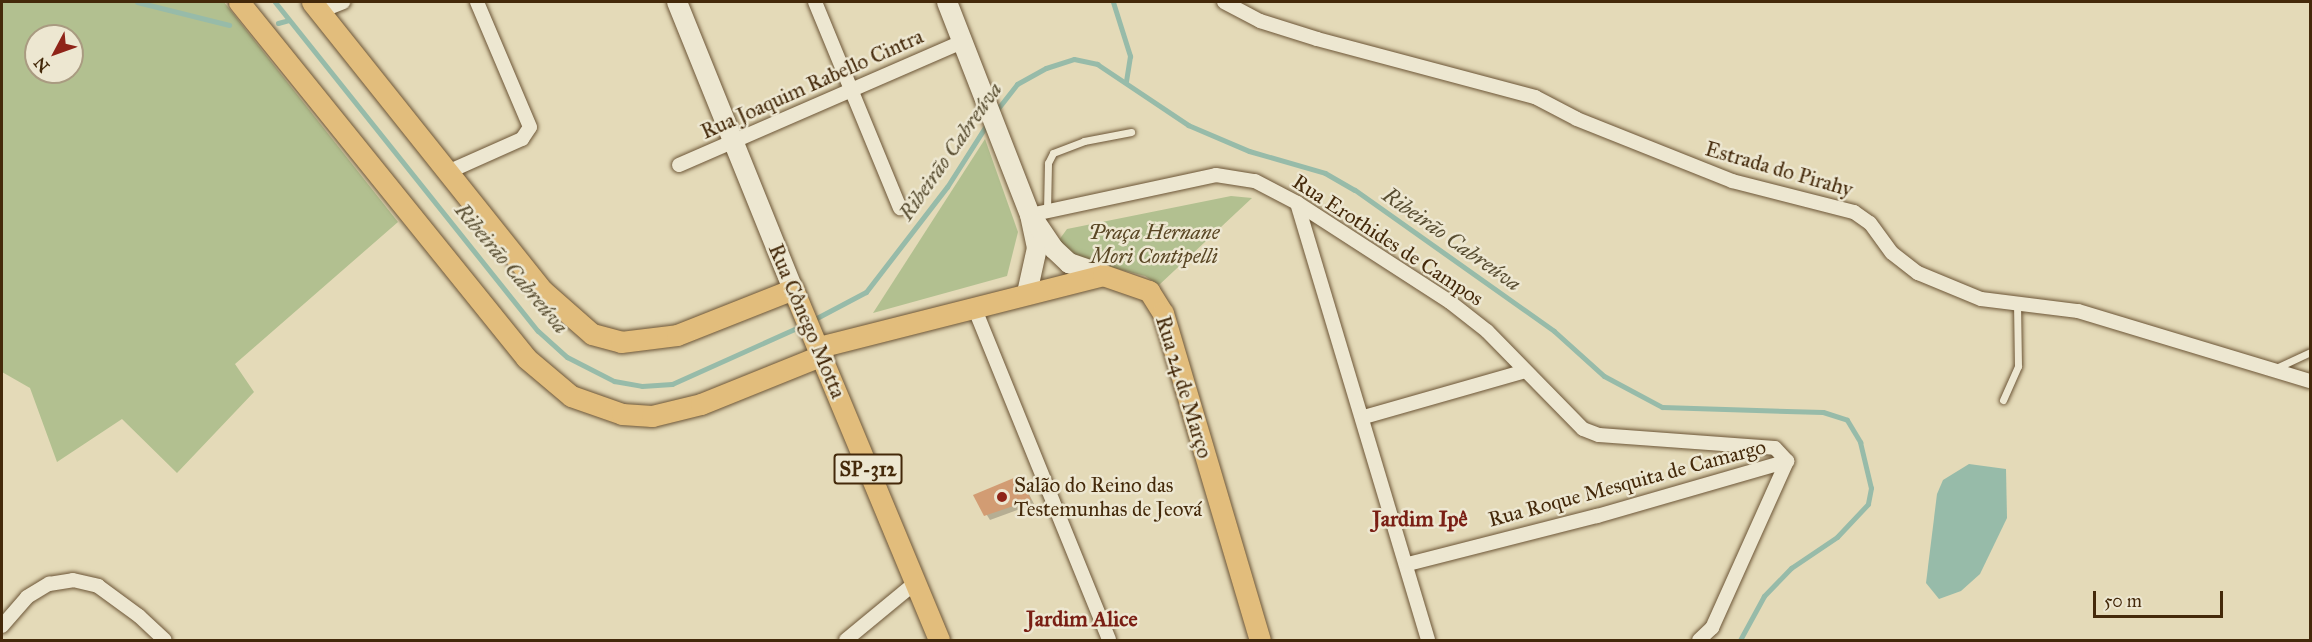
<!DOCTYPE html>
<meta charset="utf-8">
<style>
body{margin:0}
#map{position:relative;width:2312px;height:642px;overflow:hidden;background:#e4dab8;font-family:"IM FELL Great Primer",serif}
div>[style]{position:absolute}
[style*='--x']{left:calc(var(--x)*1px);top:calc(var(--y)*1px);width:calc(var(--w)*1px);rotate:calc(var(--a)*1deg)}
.green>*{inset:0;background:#b2c090}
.water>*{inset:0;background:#97bba9}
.shadow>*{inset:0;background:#0003}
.stream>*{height:5px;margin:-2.5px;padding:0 2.5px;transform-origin:2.5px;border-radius:2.5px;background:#97bba9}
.building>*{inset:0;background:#d29c73}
.roads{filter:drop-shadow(0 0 2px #6c5536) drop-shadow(0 0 2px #6c5536)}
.lane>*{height:7px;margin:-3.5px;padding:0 3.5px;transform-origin:3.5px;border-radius:3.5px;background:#ede7d1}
.street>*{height:14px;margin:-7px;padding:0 7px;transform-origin:7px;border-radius:7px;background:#ede7d1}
.secondary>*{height:20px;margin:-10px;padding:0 10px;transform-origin:10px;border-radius:10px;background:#ede7d1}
.primary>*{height:21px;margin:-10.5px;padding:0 10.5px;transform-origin:10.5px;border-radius:10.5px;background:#e2bd7c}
.dots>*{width:16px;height:16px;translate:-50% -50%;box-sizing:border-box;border:3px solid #ede7d1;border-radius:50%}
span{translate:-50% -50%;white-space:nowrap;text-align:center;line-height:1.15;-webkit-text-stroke:5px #ede7d1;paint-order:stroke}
.shield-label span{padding:2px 4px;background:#ede7d1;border:2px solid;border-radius:4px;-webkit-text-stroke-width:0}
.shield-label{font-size:20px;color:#44290a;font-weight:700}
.street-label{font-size:21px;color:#44290a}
.park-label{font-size:21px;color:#5a4725;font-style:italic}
.poi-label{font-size:21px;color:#44290a}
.left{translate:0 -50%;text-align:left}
.water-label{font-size:22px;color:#594e32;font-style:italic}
.neighbourhood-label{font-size:22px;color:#7a1f14;font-weight:700}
.frame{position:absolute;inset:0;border:3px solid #44290a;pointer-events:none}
.north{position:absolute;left:24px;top:24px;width:60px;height:60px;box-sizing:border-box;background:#ede7d1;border:2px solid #a99b81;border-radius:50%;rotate:229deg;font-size:16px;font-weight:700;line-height:24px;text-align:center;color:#44290a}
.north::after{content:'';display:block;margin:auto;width:21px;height:27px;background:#8f2418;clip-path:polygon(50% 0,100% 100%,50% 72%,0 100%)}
.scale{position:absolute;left:2093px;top:591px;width:130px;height:27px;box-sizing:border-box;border:3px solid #44290a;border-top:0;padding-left:8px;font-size:18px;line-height:21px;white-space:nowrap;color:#44290a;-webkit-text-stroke:4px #ede7d1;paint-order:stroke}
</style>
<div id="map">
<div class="green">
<i style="clip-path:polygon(evenodd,2px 2px,224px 2px,398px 222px,235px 364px,254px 392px,177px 473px,122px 419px,57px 462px,30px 388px,2px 372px,2px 2px,36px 36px,72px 36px,72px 72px,36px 72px,36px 36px)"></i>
<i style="clip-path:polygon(985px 139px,1018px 232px,1007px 276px,873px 313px)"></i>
<i style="clip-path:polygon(1231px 196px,1252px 198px,1159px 285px,1145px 276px,1075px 258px,1059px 240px,1067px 229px)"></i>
</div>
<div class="water">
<i style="clip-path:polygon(1969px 464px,2006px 469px,2007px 518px,1980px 574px,1961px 591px,1939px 599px,1926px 583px,1937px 494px,1943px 480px)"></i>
</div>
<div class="shadow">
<i style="clip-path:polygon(1020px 476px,1034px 504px,990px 520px,975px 496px)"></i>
</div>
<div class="stream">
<i style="--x:137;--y:2;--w:95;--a:14"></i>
<i style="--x:275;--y:2;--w:421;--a:51.4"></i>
<i style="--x:538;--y:331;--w:39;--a:42"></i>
<i style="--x:567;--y:357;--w:53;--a:27.1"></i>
<i style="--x:614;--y:381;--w:28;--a:10"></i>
<i style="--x:642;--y:386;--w:30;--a:-4"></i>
<i style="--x:672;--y:384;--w:144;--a:-24.2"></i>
<i style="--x:1113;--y:2;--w:57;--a:72.5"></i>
<i style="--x:1130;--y:56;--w:26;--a:99"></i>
<i style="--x:278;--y:23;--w:11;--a:-15"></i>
<i style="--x:996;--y:111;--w:34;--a:-52"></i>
<i style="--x:1017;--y:84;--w:33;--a:-29"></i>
<i style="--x:1046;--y:68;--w:29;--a:-18"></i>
<i style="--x:1074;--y:59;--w:24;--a:12"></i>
<i style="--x:1097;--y:64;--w:110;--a:33.8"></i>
<i style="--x:1188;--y:125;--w:66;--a:23.1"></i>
<i style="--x:1249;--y:151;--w:79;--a:16.1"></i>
<i style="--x:1325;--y:173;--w:34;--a:30"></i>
<i style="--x:1355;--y:190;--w:244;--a:35.3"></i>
<i style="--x:1554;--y:331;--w:67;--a:42"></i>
<i style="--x:1604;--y:376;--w:66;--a:28.1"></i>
<i style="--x:1662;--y:407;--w:161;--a:1.8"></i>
<i style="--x:1823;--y:412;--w:25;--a:18"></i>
<i style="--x:1847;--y:420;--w:26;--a:59"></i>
<i style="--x:1860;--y:442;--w:47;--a:76.6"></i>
<i style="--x:1871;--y:488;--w:16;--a:101"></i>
<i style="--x:1868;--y:504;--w:45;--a:133.2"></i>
<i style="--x:1837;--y:537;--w:55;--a:146"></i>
<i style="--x:1791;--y:568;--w:39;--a:134"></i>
<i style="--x:1764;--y:596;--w:50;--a:118.6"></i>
<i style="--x:811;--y:321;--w:62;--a:-27.8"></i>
<i style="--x:866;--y:292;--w:133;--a:-52.4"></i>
<i style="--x:947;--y:187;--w:78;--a:-57.5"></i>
</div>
<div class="building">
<i style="clip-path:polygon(1021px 475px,1031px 500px,984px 516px,973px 495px)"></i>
</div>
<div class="roads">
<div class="lane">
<i style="--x:1047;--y:211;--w:48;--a:-88.8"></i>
<i style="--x:1048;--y:163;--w:11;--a:-63"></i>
<i style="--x:1053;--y:153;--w:33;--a:-21"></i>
<i style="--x:1084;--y:141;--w:48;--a:-10.8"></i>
<i style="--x:2274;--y:369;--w:40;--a:-25"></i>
<i style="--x:2003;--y:400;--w:37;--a:-66"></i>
<i style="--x:2018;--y:366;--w:61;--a:-90.9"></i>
</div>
<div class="street">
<i style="--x:815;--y:2;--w:223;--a:67.6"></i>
<i style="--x:1224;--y:2;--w:41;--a:27.8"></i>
<i style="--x:1260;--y:21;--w:60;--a:17.5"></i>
<i style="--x:1317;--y:39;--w:226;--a:14.9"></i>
<i style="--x:1535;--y:97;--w:47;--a:27.6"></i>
<i style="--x:1577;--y:119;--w:167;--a:21.8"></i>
<i style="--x:1732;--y:181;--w:126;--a:14.3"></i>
<i style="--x:1854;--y:212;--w:19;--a:35"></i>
<i style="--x:1870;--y:223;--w:37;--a:54"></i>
<i style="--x:1892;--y:253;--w:33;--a:38"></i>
<i style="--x:1918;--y:273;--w:68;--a:22.4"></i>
<i style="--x:1981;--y:299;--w:98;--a:7.1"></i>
<i style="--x:2078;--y:311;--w:242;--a:16.8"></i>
<i style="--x:321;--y:11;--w:24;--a:-22"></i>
<i style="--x:679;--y:165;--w:309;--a:-23.5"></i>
<i style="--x:450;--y:171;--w:79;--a:-24"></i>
<i style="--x:522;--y:139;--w:14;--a:-56"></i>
<i style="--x:530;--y:127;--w:136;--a:-113"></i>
<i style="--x:1297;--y:203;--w:456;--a:73.3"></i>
<i style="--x:1030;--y:215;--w:190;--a:-12.1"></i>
<i style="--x:1216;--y:175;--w:39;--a:9"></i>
<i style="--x:1255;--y:181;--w:47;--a:27.6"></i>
<i style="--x:1297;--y:203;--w:182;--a:32.9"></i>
<i style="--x:1450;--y:302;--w:47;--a:38.1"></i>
<i style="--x:1487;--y:331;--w:137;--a:45.6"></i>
<i style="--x:1583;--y:429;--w:17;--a:21"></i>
<i style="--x:1599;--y:435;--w:176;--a:4.2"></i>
<i style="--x:1775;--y:448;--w:18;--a:47"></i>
<i style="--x:974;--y:307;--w:359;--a:67.9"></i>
<i style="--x:1364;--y:417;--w:167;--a:-15.9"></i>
<i style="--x:1408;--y:564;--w:195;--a:-14.3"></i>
<i style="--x:1597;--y:516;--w:198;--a:-16.1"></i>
<i style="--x:2;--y:626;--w:38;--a:-49"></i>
<i style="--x:27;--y:597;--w:26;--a:-31"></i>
<i style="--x:49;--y:584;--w:24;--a:-9"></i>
<i style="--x:73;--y:580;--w:26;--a:13"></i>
<i style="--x:98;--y:586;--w:51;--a:36.2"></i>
<i style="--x:139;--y:616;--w:35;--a:43"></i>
<i style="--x:846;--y:640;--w:89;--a:-39.6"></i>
<i style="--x:1699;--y:640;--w:18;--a:-43"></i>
<i style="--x:1712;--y:628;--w:183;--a:-65.8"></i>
</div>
<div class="secondary">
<i style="--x:677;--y:2;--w:310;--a:68"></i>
<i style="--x:947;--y:2;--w:229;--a:68.7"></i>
<i style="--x:1030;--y:215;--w:34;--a:78"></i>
<i style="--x:1037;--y:248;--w:46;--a:102.5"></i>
<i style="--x:1037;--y:224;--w:30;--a:56"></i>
<i style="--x:1054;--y:249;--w:21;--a:43"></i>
<i style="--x:1069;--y:263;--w:36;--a:19"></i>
</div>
<div class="primary">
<i style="--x:239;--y:2;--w:457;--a:51.1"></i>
<i style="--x:526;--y:358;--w:59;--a:40.2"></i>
<i style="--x:571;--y:396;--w:54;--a:19.4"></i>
<i style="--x:622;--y:414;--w:30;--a:4"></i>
<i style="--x:652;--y:416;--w:50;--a:-13.8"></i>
<i style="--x:701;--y:404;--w:131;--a:-22"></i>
<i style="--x:312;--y:2;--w:370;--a:51.4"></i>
<i style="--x:543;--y:291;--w:65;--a:41.3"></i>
<i style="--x:592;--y:334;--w:30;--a:15"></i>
<i style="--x:621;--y:342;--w:56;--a:-7.1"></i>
<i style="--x:677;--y:335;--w:125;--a:-21.6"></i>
<i style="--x:793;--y:289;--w:380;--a:67.4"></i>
<i style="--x:819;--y:347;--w:293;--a:-14.2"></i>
<i style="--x:1103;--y:275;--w:49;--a:19.2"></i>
<i style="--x:1149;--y:291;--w:26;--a:58"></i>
<i style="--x:1163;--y:313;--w:341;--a:73.5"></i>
</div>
</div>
<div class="dots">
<i style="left:1002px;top:497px;background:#8f2418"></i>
</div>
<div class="shield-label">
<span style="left:868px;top:469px">SP-312</span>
</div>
<div class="street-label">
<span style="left:812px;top:84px;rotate:-24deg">Rua Joaquim Rabello Cintra</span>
<span style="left:1779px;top:169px;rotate:16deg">Estrada do Pirahy</span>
<span style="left:1388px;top:240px;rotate:33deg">Rua Erothides de Campos</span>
<span style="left:807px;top:321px;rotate:67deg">Rua Cônego Motta</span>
<span style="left:1184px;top:387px;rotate:73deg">Rua 24 de Março</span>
<span style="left:1627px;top:483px;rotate:-15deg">Rua Roque Mesquita de Camargo</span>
</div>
<div class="park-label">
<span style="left:1154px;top:244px">Praça Hernane<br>Mori Contipelli</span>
</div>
<div class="poi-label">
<span class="left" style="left:1014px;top:497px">Salão do Reino das<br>Testemunhas de Jeová</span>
</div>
<div class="water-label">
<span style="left:950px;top:151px;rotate:-55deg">Ribeirão Cabreúva</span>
<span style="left:1452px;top:239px;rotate:35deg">Ribeirão Cabreúva</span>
<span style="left:512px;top:268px;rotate:50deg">Ribeirão Cabreúva</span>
</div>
<div class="neighbourhood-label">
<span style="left:1420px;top:519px">Jardim Ipê</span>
<span style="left:1082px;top:619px">Jardim Alice</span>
</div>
<div class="frame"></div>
<div class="north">N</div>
<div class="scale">50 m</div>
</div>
